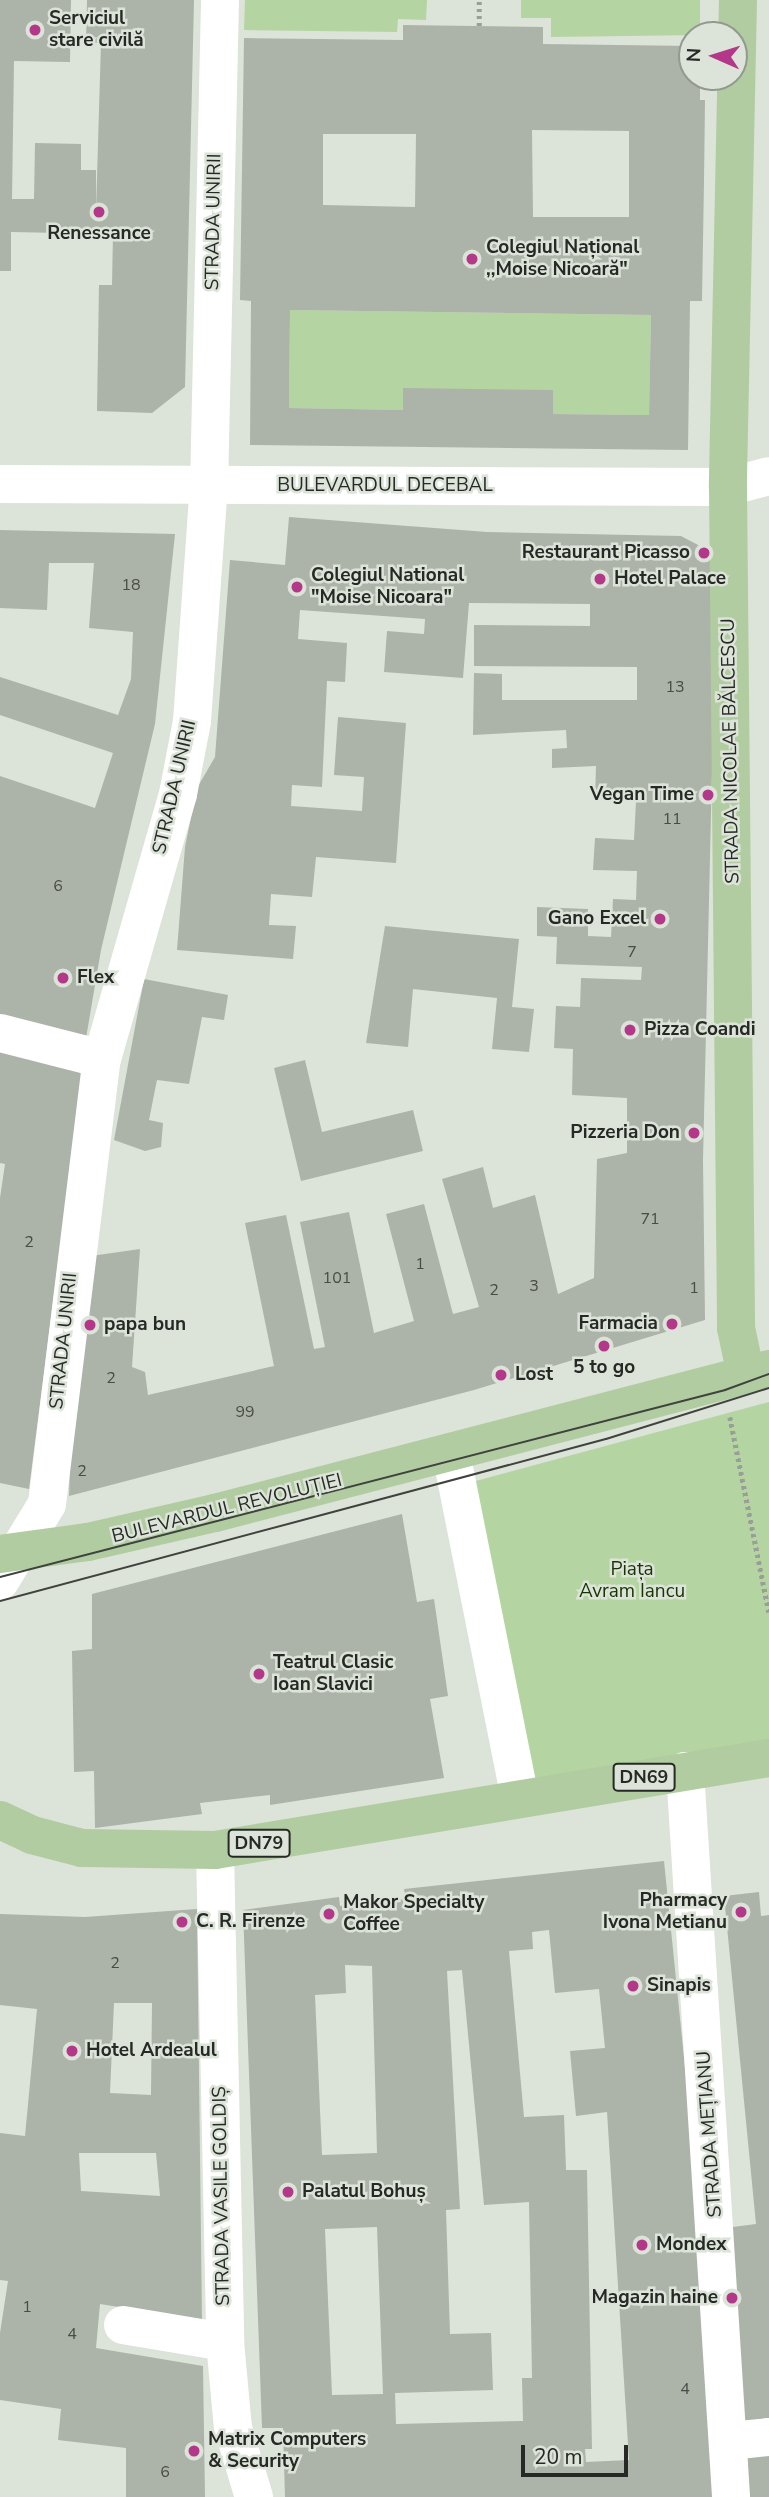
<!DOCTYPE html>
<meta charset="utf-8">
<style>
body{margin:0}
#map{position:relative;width:769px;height:2497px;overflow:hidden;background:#dce3d8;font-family:"Nunito Sans",sans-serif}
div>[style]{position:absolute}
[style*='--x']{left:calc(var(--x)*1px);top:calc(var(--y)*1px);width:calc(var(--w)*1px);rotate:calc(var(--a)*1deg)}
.green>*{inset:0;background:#b4d5a1}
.building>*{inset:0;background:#acb3a9}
.path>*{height:4.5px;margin-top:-2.25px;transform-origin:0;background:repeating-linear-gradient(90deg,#999f97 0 3.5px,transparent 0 7px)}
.minor>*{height:38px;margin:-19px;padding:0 19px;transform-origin:19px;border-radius:19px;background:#fff}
.major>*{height:38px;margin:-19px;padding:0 19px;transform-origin:19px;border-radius:19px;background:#b1cca0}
.tram>*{height:2px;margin:-1px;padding:0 1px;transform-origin:1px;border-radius:1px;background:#3f423d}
.dots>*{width:19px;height:19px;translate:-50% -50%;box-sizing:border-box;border:4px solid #dce3d8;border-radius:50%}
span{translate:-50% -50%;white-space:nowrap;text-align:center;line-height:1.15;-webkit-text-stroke:5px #dce3d8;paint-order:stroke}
.number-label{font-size:16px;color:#484c46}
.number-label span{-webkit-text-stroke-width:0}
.shield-label span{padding:2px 5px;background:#dce3d8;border:2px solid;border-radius:5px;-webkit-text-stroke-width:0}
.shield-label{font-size:18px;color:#262925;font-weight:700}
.poi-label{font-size:19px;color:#262925;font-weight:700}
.left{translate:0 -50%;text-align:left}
.right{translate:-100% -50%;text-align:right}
.street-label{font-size:19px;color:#262925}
.park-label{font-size:19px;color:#193403}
.north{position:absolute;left:678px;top:21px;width:70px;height:70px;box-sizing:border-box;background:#dce3d8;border:2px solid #939990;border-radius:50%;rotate:273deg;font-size:19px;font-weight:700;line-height:28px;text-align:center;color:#262925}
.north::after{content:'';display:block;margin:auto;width:24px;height:32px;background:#b33889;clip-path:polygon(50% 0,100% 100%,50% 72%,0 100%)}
.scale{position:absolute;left:521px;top:2445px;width:107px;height:32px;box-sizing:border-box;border:4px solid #262925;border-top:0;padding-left:9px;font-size:21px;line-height:24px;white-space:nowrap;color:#262925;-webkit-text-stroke:5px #dce3d8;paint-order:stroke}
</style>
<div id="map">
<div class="green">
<i style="clip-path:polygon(245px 0,427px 0,426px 20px,398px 19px,397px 32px,244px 30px)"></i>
<i style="clip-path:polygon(521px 0,700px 0,700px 35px,551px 37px,551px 18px,521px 18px)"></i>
<i style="clip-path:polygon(290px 310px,651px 315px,649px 415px,553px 414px,403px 388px,403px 410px,289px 408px)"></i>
<i style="clip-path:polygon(769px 1402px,769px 1740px,530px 1783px,472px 1482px)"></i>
</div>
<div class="building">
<i style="clip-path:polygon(0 0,71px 0,70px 62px,14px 61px,12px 199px,34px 199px,35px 143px,81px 144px,81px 170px,96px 170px,96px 211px,101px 43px,86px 43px,87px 0,194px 0,185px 387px,152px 413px,97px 411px,99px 285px,112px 285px,113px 234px,11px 232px,11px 271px,0 271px)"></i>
<i style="clip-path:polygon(evenodd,403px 25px,543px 27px,543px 44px,692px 46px,692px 77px,700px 77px,700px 100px,705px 100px,704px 181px,702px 301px,690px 301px,688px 450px,250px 445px,251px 301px,240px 300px,244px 38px,403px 40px,403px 25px,532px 130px,629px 131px,629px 217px,533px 217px,532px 130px,403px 25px,323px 134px,416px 134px,415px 207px,323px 205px,323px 134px,403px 25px,290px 310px,651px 315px,649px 415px,553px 414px,553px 390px,403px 388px,403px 410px,289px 408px,290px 310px)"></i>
<i style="clip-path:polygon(289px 517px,487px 532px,681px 536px,717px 555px,703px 1160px,705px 1320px,474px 1390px,69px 1496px,72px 1411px,91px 1256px,140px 1249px,132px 1367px,145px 1372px,148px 1395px,274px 1366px,245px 1223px,286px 1215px,314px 1349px,325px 1347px,300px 1222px,349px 1212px,374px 1333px,414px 1321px,386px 1214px,424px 1204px,453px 1314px,479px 1307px,442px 1179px,483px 1167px,493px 1208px,535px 1195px,558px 1294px,594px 1278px,597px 1159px,627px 1153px,627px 1098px,572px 1095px,573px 1049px,554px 1048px,556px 1006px,580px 1007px,581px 978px,641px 980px,642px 967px,556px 964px,557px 937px,537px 936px,537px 907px,588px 909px,588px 936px,611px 937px,613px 899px,636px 900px,637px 871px,593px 870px,595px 838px,634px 840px,636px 801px,595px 799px,596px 766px,552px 768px,552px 749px,567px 748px,566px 730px,473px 735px,474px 673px,502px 674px,502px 700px,637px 700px,637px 667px,474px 666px,474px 625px,590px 626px,590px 604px,469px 603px,463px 678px,384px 672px,387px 631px,424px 634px,425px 619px,300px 610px,298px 639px,347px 643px,345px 682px,327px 681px,322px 787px,292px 785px,291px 806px,362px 811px,364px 777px,334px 775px,338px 717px,406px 723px,396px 863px,316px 857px,312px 897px,271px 894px,269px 925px,296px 926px,293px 959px,177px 950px,185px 847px,197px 788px,215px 757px,230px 560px,285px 565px)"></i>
<i style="clip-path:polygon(0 530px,175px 534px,155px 724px,101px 950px,85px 1044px,0 1019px,0 776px,95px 808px,113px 753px,0 715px,0 677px,118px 715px,131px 679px,133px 632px,89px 628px,94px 563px,49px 563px,47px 610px,0 608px)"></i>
<i style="clip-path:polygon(385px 926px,519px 939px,512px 1007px,534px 1009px,529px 1052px,492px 1049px,497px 998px,413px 989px,408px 1047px,366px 1043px)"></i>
<i style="clip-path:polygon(144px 979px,228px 995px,224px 1020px,202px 1017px,189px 1084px,157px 1080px,149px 1120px,163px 1123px,161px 1147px,145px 1151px,114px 1140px)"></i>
<i style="clip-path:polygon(0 1046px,83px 1069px,29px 1489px,0 1483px,0 1198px,5px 1164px,0 1163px)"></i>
<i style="clip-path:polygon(305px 1060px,322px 1132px,413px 1110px,423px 1151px,301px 1181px,274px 1068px)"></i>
<i style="clip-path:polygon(402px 1514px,417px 1602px,434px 1599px,448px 1696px,430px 1699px,444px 1778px,270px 1805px,270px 1795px,200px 1803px,202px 1814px,95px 1828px,94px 1771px,74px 1772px,72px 1651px,92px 1649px,92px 1594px)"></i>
<i style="clip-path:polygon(evenodd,664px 1861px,689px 2107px,714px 2497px,285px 2497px,283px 2428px,262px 2428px,243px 1910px,339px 1897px,340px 1906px,406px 1899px,404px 1889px,664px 1861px,549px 1930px,555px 1993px,599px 1989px,605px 2048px,570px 2051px,576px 2116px,607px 2112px,629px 2460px,586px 2462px,585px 2449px,592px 2449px,587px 2170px,566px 2170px,564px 2115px,524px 2117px,509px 1951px,533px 1949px,532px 1932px,549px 1930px,664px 1861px,345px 1965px,372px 1966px,377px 2153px,322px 2155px,315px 1995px,346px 1993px,345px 1965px,664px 1861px,462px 1970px,484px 2205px,529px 2202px,532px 2378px,522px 2378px,523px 2421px,396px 2424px,395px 2393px,493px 2390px,491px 2333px,450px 2334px,446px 2210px,460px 2209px,447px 1971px,462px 1970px,664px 1861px,377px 2227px,383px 2394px,332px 2395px,325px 2229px,377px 2227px)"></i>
<i style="clip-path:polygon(759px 1892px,761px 1916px,769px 1915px,769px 2418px,743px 2422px,725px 2228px,756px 2224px,724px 1896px)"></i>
<i style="clip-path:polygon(evenodd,197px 1909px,202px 2320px,100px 2304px,96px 2348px,203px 2366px,205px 2497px,126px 2497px,126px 2448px,58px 2440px,61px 2409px,0 2400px,0 2333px,8px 2281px,0 2280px,0 2133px,25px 2136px,37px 2009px,0 2005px,0 1914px,85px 1917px,197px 1909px,114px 2003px,152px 2003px,151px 2095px,110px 2093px,114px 2003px,197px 1909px,79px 2153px,156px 2153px,160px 2196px,81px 2191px,79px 2153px)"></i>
<i style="clip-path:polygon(769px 2453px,769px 2497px,749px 2497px,744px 2455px)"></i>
</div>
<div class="path">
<i style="--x:479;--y:26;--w:26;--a:-90"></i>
<i style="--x:730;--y:1417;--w:199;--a:78.7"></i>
</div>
<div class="minor">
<i style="--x:0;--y:484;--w:728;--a:0.24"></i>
<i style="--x:728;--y:487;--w:42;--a:-15"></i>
<i style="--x:0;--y:1033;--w:105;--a:14.3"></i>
<i style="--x:451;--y:1453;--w:352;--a:78.7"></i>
<i style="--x:0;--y:1581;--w:90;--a:-58.6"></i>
<i style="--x:47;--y:1504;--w:448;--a:-83"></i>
<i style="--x:102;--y:1059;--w:276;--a:-74"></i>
<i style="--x:178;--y:794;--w:74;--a:-79.1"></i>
<i style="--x:192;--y:721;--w:236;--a:-85.9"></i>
<i style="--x:209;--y:486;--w:486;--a:-88.7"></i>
<i style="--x:685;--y:1771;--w:727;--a:86.37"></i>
<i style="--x:215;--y:1850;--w:492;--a:88.8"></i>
<i style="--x:225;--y:2342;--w:86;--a:84.7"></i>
<i style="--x:233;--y:2428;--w:72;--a:73.1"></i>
<i style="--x:123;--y:2325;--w:103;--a:9.5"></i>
<i style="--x:729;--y:2441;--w:40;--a:-5.7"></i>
</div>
<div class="major">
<i style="--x:738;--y:0;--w:487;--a:91.2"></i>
<i style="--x:728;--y:487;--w:841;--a:89.45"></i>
<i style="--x:736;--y:1328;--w:48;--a:78"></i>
<i style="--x:0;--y:1554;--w:89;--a:-7.8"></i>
<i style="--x:88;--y:1542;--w:130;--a:-12.9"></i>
<i style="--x:215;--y:1513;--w:572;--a:-14.57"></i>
<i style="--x:0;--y:1820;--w:35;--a:25"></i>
<i style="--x:32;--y:1835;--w:52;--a:14.6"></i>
<i style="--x:82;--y:1848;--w:133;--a:0.9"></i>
<i style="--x:215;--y:1850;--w:562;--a:-9.43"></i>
</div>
<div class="tram">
<i style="--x:0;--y:1577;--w:749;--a:-14.46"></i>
<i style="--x:725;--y:1390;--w:47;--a:-20"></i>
<i style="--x:0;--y:1601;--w:627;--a:-14.97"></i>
<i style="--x:606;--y:1439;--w:171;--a:-17.4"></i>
</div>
<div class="dots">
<i style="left:35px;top:30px;background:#b33889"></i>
<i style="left:99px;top:212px;background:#b33889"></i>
<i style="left:472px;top:259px;background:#b33889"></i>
<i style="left:704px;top:553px;background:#b33889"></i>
<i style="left:600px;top:579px;background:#b33889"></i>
<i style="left:297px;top:587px;background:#b33889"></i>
<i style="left:708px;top:795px;background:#b33889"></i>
<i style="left:660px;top:919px;background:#b33889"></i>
<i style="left:63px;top:978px;background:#b33889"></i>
<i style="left:630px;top:1030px;background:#b33889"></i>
<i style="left:694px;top:1133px;background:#b33889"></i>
<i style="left:672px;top:1324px;background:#b33889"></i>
<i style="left:90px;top:1325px;background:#b33889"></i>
<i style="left:604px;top:1346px;background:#b33889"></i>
<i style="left:501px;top:1375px;background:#b33889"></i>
<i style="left:259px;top:1674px;background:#b33889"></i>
<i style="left:741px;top:1912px;background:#b33889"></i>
<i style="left:329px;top:1914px;background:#b33889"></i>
<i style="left:182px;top:1922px;background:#b33889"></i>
<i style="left:633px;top:1986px;background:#b33889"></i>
<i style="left:72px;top:2051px;background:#b33889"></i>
<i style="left:288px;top:2192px;background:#b33889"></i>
<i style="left:642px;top:2245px;background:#b33889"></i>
<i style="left:732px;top:2298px;background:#b33889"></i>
<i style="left:194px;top:2451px;background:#b33889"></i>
</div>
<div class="number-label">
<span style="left:131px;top:585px">18</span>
<span style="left:675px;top:687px">13</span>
<span style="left:672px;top:819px">11</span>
<span style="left:58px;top:886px">6</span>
<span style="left:632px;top:952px">7</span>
<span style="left:650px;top:1219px">71</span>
<span style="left:29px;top:1242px">2</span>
<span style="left:420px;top:1264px">1</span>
<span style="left:337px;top:1278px">101</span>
<span style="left:534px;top:1286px">3</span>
<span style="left:694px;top:1288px">1</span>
<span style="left:494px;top:1290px">2</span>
<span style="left:111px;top:1378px">2</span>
<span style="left:245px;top:1412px">99</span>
<span style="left:82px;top:1471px">2</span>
<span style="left:115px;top:1963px">2</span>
<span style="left:27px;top:2307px">1</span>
<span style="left:72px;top:2334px">4</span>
<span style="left:685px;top:2389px">4</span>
<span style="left:165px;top:2472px">6</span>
</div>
<div class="shield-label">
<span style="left:644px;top:1777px">DN69</span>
<span style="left:259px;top:1843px">DN79</span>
</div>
<div class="poi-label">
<span class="left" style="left:49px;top:30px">Serviciul<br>stare civilă</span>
<span style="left:99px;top:234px">Renessance</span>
<span class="left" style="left:486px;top:259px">Colegiul Național<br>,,Moise Nicoară"</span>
<span class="right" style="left:690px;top:553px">Restaurant Picasso</span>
<span class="left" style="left:311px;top:587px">Colegiul National<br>"Moise Nicoara"</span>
<span class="left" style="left:614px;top:579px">Hotel Palace</span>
<span class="right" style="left:694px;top:795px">Vegan Time</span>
<span class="right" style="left:646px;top:919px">Gano Excel</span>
<span class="left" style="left:77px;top:978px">Flex</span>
<span class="left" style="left:644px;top:1030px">Pizza Coandi</span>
<span class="right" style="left:680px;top:1133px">Pizzeria Don</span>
<span class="right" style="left:658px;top:1324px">Farmacia</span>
<span class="left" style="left:104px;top:1325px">papa bun</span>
<span style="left:604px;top:1368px">5 to go</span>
<span class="left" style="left:515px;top:1375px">Lost</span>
<span class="left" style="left:273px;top:1674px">Teatrul Clasic<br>Ioan Slavici</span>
<span class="right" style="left:727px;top:1912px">Pharmacy<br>Ivona Metianu</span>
<span class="left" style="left:343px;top:1914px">Makor Specialty<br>Coffee</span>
<span class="left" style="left:196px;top:1922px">C. R. Firenze</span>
<span class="left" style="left:647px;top:1986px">Sinapis</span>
<span class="left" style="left:86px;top:2051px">Hotel Ardealul</span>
<span class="left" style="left:302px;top:2192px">Palatul Bohuș</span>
<span class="left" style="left:656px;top:2245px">Mondex</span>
<span class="right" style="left:718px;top:2298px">Magazin haine</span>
<span class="left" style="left:208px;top:2451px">Matrix Computers<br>&amp; Security</span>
</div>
<div class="street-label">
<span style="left:214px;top:222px;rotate:-89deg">STRADA UNIRII</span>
<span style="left:385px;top:486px">BULEVARDUL DECEBAL</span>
<span style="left:731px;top:751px;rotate:-91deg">STRADA NICOLAE BĂLCESCU</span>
<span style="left:175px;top:787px;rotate:-77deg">STRADA UNIRII</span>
<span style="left:64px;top:1341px;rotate:-84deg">STRADA UNIRII</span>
<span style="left:227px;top:1509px;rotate:-14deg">BULEVARDUL REVOLUȚIEI</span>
<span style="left:710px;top:2134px;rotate:-94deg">STRADA MEȚIANU</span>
<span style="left:222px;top:2196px;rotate:-91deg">STRADA VASILE GOLDIȘ</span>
</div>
<div class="park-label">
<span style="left:632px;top:1581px">Piața<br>Avram Iancu</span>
</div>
<div class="north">N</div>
<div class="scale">20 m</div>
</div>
